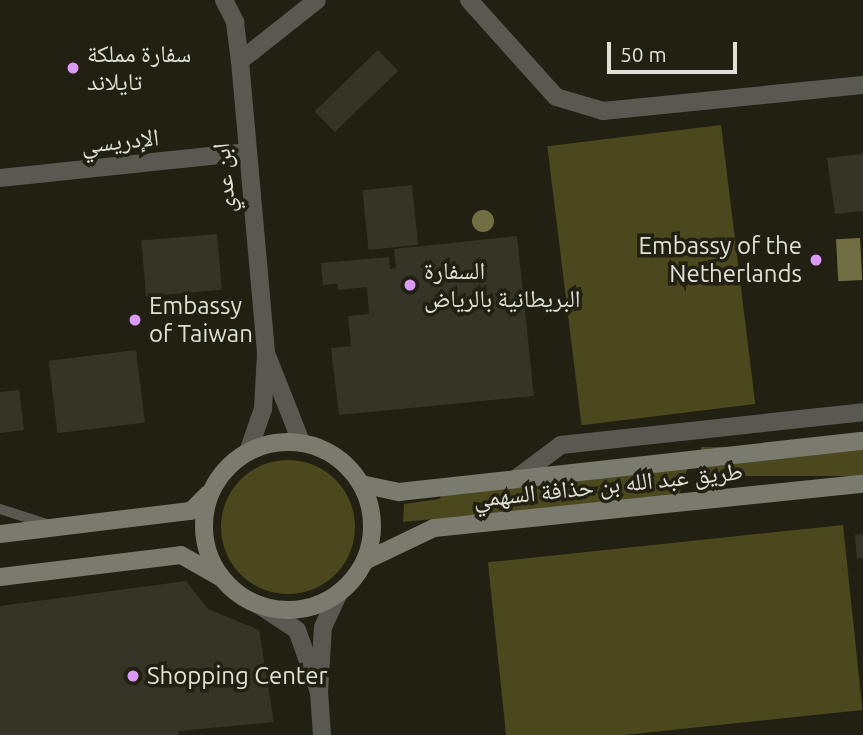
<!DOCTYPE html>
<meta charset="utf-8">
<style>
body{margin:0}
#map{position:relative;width:863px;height:735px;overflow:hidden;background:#212013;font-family:Ubuntu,"Noto Naskh Arabic",sans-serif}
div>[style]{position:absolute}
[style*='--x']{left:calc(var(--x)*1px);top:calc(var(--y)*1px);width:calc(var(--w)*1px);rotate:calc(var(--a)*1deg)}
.green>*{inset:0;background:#4b481e;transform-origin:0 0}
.round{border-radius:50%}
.water>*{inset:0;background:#716e43;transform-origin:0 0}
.building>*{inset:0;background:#353426;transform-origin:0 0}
.lane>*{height:10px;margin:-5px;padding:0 5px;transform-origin:5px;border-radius:5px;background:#595952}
.street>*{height:18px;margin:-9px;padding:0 9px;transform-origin:9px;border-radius:9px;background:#595952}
.secondary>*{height:18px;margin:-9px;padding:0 9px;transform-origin:9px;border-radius:9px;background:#7a7a6f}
.secondary>.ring{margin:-9px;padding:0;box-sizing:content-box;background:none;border:18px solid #7a7a6f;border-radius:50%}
.dots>*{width:19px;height:19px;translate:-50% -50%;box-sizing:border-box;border:4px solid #212013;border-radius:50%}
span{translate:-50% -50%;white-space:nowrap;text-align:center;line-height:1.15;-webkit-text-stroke:7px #212013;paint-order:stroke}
.poi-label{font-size:24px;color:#e1e0d7}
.left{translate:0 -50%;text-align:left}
.right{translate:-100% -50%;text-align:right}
.street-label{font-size:24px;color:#e1e0d7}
.scale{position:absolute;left:607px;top:42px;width:130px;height:32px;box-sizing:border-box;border:4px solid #e1e0d7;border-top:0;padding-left:9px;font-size:21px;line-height:24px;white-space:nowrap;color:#e1e0d7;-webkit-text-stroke:5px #212013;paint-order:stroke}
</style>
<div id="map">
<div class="green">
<i style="left:721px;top:125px;width:281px;height:175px;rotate:83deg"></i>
<i style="left:863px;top:447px;width:29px;height:162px;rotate:90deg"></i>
<i class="round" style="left:221px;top:460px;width:134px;height:134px"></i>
<i style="clip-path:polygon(688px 466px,679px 495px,403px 522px,404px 504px,439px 499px,445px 493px)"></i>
<i style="left:843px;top:525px;width:186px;height:357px;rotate:84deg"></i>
</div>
<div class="water">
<i class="round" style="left:472px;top:210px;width:22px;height:22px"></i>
<i style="left:860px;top:238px;width:42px;height:24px;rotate:87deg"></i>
</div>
<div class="building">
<i style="left:378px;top:50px;width:29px;height:88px;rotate:46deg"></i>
<i style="clip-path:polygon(863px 154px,863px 211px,835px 214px,827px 158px)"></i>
<i style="left:412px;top:185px;width:60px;height:50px;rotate:84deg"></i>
<i style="left:217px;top:234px;width:56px;height:76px;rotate:85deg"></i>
<i style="clip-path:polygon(517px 236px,534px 396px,339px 415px,331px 348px,351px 346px,348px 316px,369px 314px,367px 287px,338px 290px,338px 284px,323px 285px,321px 263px,389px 257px,390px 269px,396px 268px,394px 249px)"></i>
<i style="left:136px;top:350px;width:73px;height:88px;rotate:83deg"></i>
<i style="clip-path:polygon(19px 390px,24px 430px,0 433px,0 392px)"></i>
<i style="clip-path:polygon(863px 534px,863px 558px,857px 559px,855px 535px)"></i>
<i style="clip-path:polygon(186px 581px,208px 609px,259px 630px,274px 722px,178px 731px,179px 735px,0 735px,0 606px)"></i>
</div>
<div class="lane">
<i style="--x:0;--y:509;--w:49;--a:17.7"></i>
</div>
<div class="street">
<i style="--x:224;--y:0;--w:25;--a:63"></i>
<i style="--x:235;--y:22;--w:39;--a:83"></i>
<i style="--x:240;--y:61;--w:293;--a:84.9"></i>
<i style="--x:469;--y:0;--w:130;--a:48.1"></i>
<i style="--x:556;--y:97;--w:49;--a:16.6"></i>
<i style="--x:603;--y:111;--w:261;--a:-5.7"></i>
<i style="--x:240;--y:61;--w:98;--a:-38.4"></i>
<i style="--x:0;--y:178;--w:247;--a:-6"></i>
<i style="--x:248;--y:452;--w:46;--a:-70.8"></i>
<i style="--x:263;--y:409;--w:56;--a:-86.9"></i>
<i style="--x:266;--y:353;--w:96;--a:68.5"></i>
<i style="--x:514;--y:480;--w:59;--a:-36.7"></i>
<i style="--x:561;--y:445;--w:304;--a:-6.2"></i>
<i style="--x:259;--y:605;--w:45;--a:33.3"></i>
<i style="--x:297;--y:630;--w:66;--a:70.5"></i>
<i style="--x:319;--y:692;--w:65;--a:-86.5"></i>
<i style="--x:323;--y:627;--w:38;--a:-65"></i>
<i style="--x:319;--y:692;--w:43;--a:86"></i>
</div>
<div class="secondary">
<i class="ring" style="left:204px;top:442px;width:150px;height:150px"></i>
<i style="--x:361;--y:484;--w:39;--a:12"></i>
<i style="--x:399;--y:492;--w:467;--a:-6.3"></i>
<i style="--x:0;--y:534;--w:192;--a:-6.9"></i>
<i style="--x:191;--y:511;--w:24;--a:-45"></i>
<i style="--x:365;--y:561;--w:76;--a:-25.6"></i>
<i style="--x:434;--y:528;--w:431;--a:-5.9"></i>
<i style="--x:0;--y:577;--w:182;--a:-6.9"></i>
<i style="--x:181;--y:555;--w:45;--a:29.4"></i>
</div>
<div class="dots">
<i style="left:73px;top:68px;background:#da9af6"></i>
<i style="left:816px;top:260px;background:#da9af6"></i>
<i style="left:410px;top:285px;background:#da9af6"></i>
<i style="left:135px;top:320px;background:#da9af6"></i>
<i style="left:133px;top:676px;background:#da9af6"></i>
</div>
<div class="poi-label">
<span class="left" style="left:87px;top:68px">سفارة مملكة<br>تايلاند</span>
<span class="right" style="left:802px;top:260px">Embassy of the<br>Netherlands</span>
<span class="left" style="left:424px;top:285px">السفارة<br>البريطانية بالرياض</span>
<span class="left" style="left:149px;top:320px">Embassy<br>of Taiwan</span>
<span class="left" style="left:147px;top:676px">Shopping Center</span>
</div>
<div class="street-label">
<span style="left:120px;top:141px;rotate:-6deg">الإدريسي</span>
<span style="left:224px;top:178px;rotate:-95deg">ابن عدي</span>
<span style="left:608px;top:485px;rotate:-6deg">طريق عبد الله بن حذافة السهمي</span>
</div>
<div class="scale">50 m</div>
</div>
